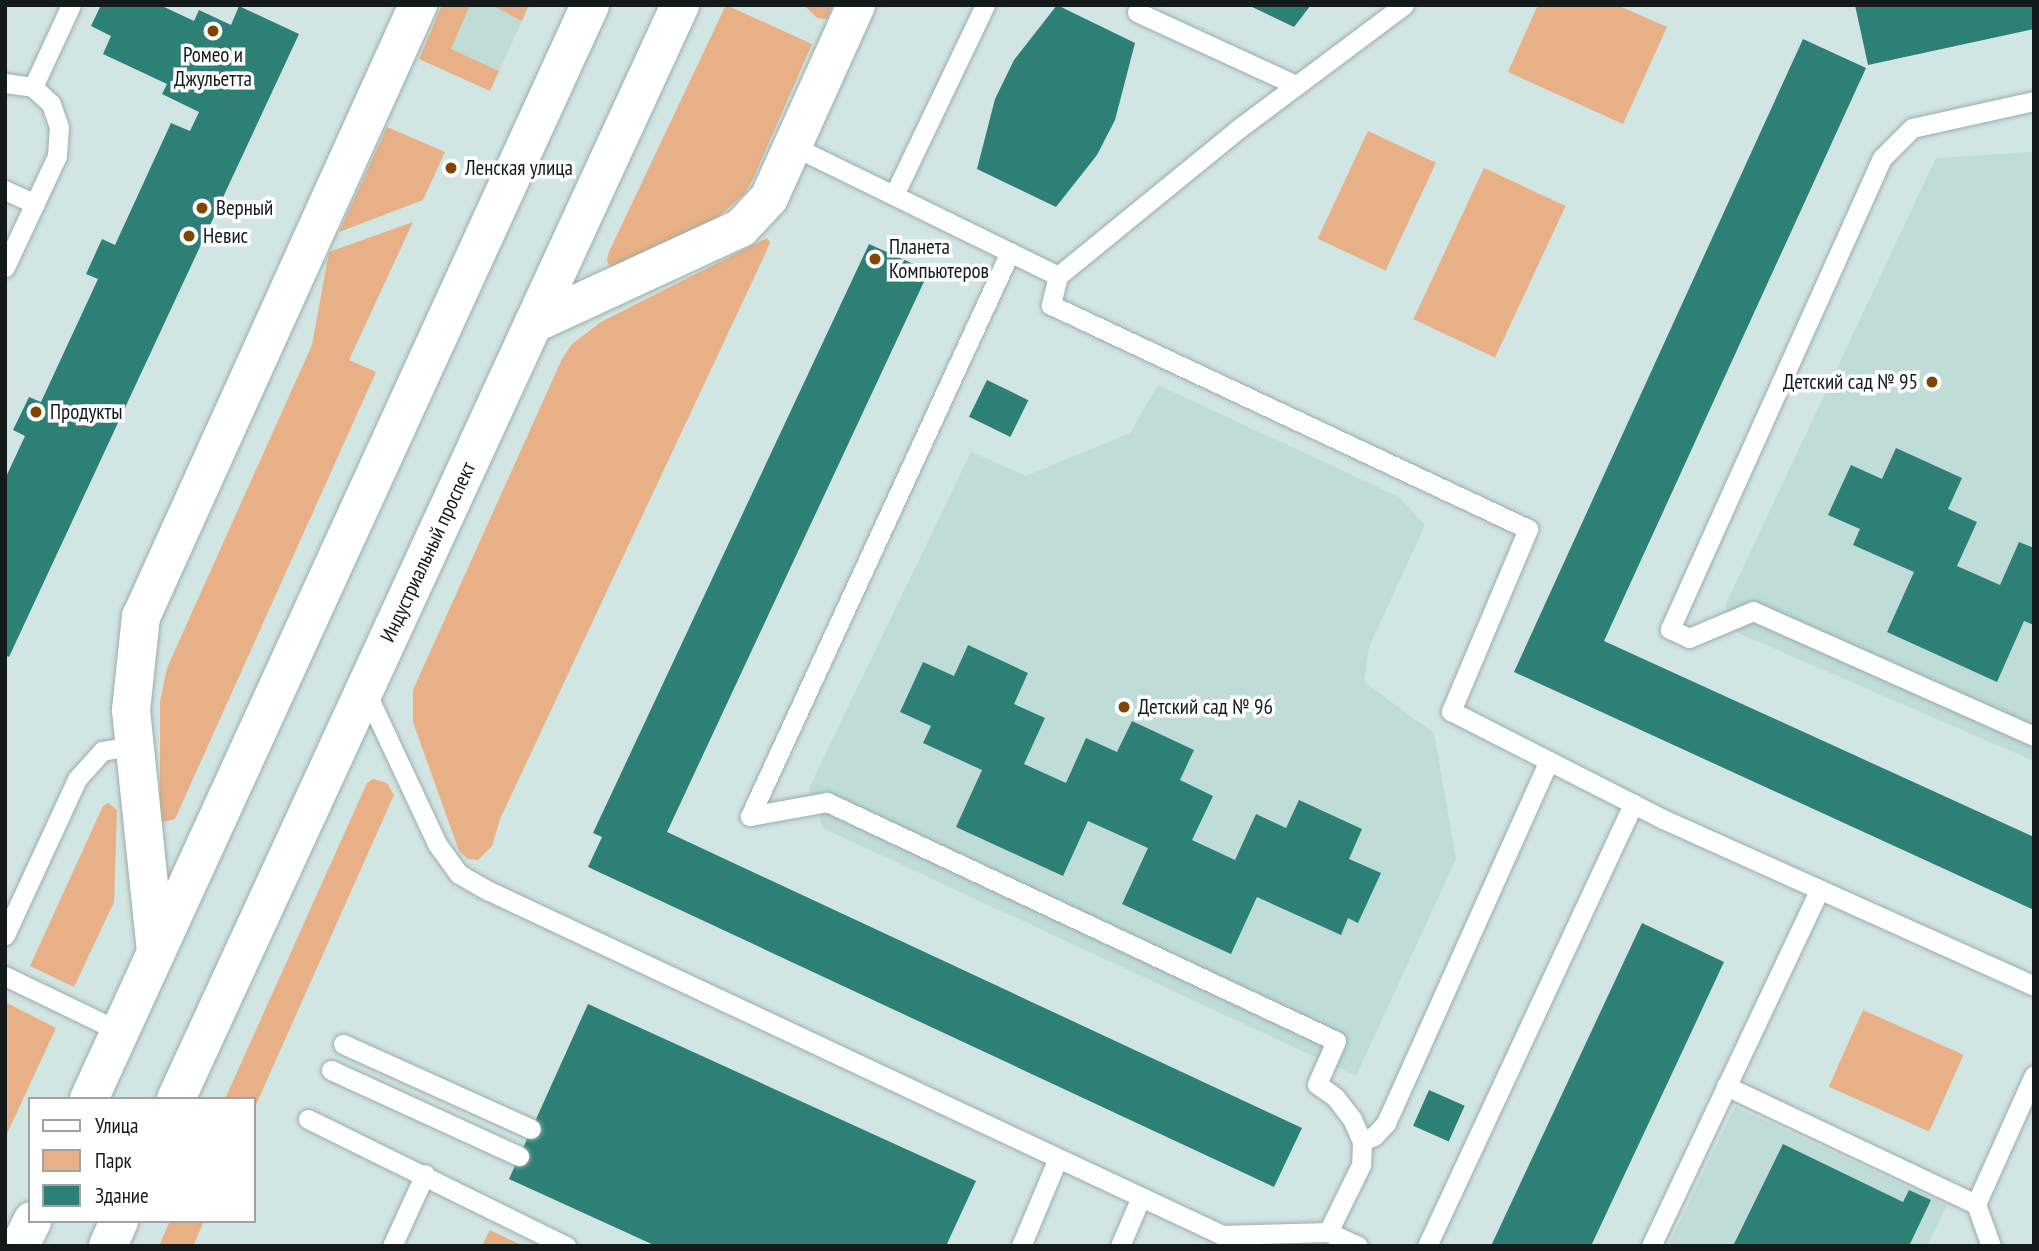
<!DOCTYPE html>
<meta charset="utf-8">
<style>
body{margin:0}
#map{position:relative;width:2039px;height:1251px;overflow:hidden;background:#d1e5e2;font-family:"PT Sans Narrow",sans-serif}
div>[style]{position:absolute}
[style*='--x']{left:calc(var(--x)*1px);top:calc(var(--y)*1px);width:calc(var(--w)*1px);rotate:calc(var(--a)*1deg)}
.built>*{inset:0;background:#bfdcd7}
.green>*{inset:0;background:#e7b086;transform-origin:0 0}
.building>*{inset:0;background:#2d8076;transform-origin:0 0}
.roads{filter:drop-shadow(0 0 2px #9badaa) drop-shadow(0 0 2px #9badaa)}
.lane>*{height:19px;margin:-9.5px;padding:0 9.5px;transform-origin:9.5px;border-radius:9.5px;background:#fff}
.street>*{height:38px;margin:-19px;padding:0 19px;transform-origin:19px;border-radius:19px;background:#fff}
.primary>*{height:38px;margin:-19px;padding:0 19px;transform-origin:19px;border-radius:19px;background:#fff}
.dots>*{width:19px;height:19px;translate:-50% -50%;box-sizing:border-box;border:4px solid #fff;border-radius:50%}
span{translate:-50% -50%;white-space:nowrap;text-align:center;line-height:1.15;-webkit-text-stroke:7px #fff;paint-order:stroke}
.poi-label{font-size:21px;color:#131a19}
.left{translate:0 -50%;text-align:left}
.right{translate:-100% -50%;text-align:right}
.street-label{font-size:21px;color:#131a19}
.frame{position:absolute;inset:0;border:7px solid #131a19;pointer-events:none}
.legend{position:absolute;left:28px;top:1097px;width:228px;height:126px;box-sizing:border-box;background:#fff;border:2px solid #a1a3a3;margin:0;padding:9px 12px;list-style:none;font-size:21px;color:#131a19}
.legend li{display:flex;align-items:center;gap:14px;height:35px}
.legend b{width:35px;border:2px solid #a1a3a3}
</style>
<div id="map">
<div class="built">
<i style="clip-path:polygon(470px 5px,491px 5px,522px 21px,499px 71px,450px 49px)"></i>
<i style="clip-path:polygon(2034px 152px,2034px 761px,1736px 632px,1725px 606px,1936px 158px)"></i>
<i style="clip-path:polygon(1158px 385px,1399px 497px,1425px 525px,1369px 647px,1364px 682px,1434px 733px,1456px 859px,1356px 1076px,823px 828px,809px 788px,971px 452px,1026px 476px,1130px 433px)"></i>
<i style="clip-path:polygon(1735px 1107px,1947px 1205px,1927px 1246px,1668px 1246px)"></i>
</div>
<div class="green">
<i style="clip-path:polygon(442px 5px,470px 5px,451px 49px,499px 71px,490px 91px,419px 59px)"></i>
<i style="clip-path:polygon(491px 5px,529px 5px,522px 21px)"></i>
<i style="clip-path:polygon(726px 5px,812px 44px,753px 179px,744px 194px,714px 221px,616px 268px,610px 266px,607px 261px,608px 254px)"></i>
<i style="clip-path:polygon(804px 5px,833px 5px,827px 19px,817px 18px)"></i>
<i style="clip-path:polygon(1538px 5px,1617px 5px,1667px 27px,1623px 124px,1508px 72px)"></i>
<i style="clip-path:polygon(387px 127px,445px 152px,423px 200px,339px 232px)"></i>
<i style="left:1368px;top:131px;width:75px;height:119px;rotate:25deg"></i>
<i style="left:1484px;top:168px;width:90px;height:167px;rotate:25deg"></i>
<i style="clip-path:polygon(413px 222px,349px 360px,376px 372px,175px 819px,163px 822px,160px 816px,160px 702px,167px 668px,312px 345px,329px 252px)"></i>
<i style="clip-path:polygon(767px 238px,770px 242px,767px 250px,500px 819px,492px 846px,478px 860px,468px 859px,459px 851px,413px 722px,413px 690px,562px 359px,572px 344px,601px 322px)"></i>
<i style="clip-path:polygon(373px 779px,387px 783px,394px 795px,254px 1109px,254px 1099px,225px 1099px,367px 783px)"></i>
<i style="clip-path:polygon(108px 803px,117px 810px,114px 902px,74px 987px,30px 966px,103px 806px)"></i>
<i style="clip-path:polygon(5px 1002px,56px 1028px,5px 1138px)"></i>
<i style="left:1863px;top:1010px;width:110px;height:84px;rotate:24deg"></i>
<i style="clip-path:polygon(170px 1221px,204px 1221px,193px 1246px,159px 1246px)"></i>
<i style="clip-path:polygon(490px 1230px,523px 1246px,482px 1246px)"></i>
</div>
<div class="building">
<i style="clip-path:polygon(101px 5px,160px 5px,194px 21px,199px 10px,231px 25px,239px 6px,299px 34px,9px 657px,5px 655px,5px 479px,25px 436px,13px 430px,29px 397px,41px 402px,98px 279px,86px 274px,102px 239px,115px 245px,171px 123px,190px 131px,199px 112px,162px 94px,167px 84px,103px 54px,111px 36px,91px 26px)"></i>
<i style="clip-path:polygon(1057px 5px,1135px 43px,1115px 120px,1097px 155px,1056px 207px,977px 169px,995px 99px,1014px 60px)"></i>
<i style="clip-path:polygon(1248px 5px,1311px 5px,1294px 27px)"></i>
<i style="clip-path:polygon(1855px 5px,2034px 5px,2034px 29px,1868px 65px)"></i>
<i style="clip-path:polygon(1803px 39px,1866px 68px,1604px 641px,2034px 837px,2034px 910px,1514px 672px)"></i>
<i style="clip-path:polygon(869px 244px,929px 271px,667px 832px,1302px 1128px,1274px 1187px,588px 867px,602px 837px,593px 833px)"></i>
<i style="left:987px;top:380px;width:46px;height:41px;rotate:26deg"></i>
<i style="clip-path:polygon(1896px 448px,1962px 478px,1948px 509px,1977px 522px,1957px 566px,2000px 585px,2019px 542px,2034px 548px,2034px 625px,2024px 621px,1997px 682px,1887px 632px,1914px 572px,1853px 545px,1860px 529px,1828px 515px,1851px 465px,1882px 479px)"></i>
<i style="clip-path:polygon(968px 645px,1028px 673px,1014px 704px,1045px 718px,1024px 764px,1066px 783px,1086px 738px,1117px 752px,1132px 721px,1194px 750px,1180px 780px,1213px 796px,1192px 840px,1235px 860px,1256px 814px,1286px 828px,1299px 800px,1362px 829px,1349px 859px,1381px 873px,1358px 923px,1348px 918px,1341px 935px,1257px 897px,1231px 954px,1122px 904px,1148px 848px,1088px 821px,1063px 876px,956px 827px,982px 770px,923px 743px,931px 726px,900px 712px,923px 662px,954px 676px)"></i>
<i style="clip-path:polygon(1642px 923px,1724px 962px,1676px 1065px,1591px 1246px,1491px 1246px)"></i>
<i style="clip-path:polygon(588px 1004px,976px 1181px,946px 1246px,656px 1246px,509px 1179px)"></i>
<i style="left:1429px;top:1090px;width:39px;height:39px;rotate:24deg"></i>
<i style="clip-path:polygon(1783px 1144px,1903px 1202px,1909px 1190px,1931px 1200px,1909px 1246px,1733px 1246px)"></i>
</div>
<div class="roads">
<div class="lane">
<i style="--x:1404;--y:5;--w:209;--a:143.2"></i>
<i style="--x:1237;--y:130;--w:231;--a:140.8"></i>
<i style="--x:1058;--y:276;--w:30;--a:104"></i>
<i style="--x:1051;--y:305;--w:527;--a:25.15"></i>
<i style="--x:1528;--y:529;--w:198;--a:112.9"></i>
<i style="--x:1451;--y:711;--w:238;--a:27"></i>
<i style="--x:1663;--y:819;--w:407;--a:24.2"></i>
<i style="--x:1137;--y:12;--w:175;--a:24.7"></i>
<i style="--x:5;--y:83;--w:28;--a:8"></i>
<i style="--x:33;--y:87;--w:25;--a:43"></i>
<i style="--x:51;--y:104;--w:24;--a:71"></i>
<i style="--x:59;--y:127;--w:29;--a:94"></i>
<i style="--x:57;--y:156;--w:123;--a:115.1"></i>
<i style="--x:33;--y:87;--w:90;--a:-65.1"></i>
<i style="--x:2034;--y:101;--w:125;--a:167.5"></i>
<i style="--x:1912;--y:128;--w:42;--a:135"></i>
<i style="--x:1882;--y:158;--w:517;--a:114.23"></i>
<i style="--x:1670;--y:629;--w:21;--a:25"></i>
<i style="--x:1689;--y:638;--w:69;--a:-22.9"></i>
<i style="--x:1753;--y:611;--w:308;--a:24"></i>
<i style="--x:793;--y:146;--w:295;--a:26.1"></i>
<i style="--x:5;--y:190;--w:33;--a:25"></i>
<i style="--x:894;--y:195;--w:211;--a:-64.4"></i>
<i style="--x:365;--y:690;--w:170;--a:64.9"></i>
<i style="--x:437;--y:844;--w:37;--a:54"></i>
<i style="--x:459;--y:874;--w:32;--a:30"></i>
<i style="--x:487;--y:890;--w:812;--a:25.14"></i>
<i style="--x:1222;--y:1235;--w:106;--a:-1.6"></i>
<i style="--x:1328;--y:1232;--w:33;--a:25"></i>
<i style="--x:750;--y:816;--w:78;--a:-10.3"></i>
<i style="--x:827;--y:802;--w:562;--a:25.15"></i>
<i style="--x:1336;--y:1041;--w:47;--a:113.8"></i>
<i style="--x:1317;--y:1084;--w:22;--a:36"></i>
<i style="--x:1335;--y:1097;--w:28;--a:52"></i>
<i style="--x:1352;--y:1119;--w:24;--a:66"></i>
<i style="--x:1362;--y:1141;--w:24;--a:92"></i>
<i style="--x:1361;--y:1165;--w:75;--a:116.2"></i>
<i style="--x:750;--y:816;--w:621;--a:-65.25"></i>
<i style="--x:5;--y:935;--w:172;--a:-65.2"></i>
<i style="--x:77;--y:779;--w:38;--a:-48"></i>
<i style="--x:102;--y:751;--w:34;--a:-10"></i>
<i style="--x:5;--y:976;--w:129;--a:25.8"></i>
<i style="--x:343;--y:1044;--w:206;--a:24.3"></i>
<i style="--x:331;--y:1070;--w:207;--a:24.6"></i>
<i style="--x:1726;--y:1086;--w:276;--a:25.3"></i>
<i style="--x:308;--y:1119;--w:288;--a:26.2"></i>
<i style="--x:1362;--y:1141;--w:13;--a:-23"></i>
<i style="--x:1374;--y:1136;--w:18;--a:-47"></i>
<i style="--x:1386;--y:1123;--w:397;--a:-65.8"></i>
<i style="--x:392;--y:1246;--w:79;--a:-65.4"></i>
<i style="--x:1021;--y:1246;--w:95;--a:-67.2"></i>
<i style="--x:1120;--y:1246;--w:53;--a:-66.8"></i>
<i style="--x:1427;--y:1246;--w:488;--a:-65"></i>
<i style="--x:1651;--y:1246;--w:394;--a:-64.7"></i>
<i style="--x:1991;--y:1246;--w:45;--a:-109.7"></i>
<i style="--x:1976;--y:1204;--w:141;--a:-65.8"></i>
</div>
<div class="street">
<i style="--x:533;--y:324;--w:229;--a:-24.8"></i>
<i style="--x:741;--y:228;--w:41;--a:-47"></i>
<i style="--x:769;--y:198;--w:212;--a:-65.7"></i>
<i style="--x:156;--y:952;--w:243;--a:-95.9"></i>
<i style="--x:131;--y:710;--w:94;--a:-83.9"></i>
<i style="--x:141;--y:617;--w:672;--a:-65.65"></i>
</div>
<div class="primary">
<i style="--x:89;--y:1099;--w:1203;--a:-65.39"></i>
<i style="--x:176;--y:1099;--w:1205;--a:-65.26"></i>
<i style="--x:20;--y:1246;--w:28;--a:-64"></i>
<i style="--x:108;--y:1246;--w:27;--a:-66"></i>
</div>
</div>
<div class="dots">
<i style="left:213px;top:31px;background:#824501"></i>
<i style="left:451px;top:168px;background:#824501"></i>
<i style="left:202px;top:208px;background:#824501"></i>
<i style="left:189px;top:236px;background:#824501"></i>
<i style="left:875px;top:259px;background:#824501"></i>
<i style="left:1932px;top:382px;background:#824501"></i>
<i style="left:36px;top:412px;background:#824501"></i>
<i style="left:1124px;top:707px;background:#824501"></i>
</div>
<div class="poi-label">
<span style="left:213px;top:67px">Ромео и<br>Джульетта</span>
<span class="left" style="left:465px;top:168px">Ленская улица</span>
<span class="left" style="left:216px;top:208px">Верный</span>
<span class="left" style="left:203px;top:236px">Невис</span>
<span class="left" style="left:889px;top:259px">Планета<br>Компьютеров</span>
<span class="right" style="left:1918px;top:382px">Детский сад № 95</span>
<span class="left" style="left:50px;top:412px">Продукты</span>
<span class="left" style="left:1138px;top:707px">Детский сад № 96</span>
</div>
<div class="street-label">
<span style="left:428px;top:552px;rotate:-65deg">Индустриальный проспект</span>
</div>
<div class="frame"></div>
<ul class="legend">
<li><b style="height:9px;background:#fff"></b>Улица</li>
<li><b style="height:19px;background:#e7b086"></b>Парк</li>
<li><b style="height:19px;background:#2d8076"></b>Здание</li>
</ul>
</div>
